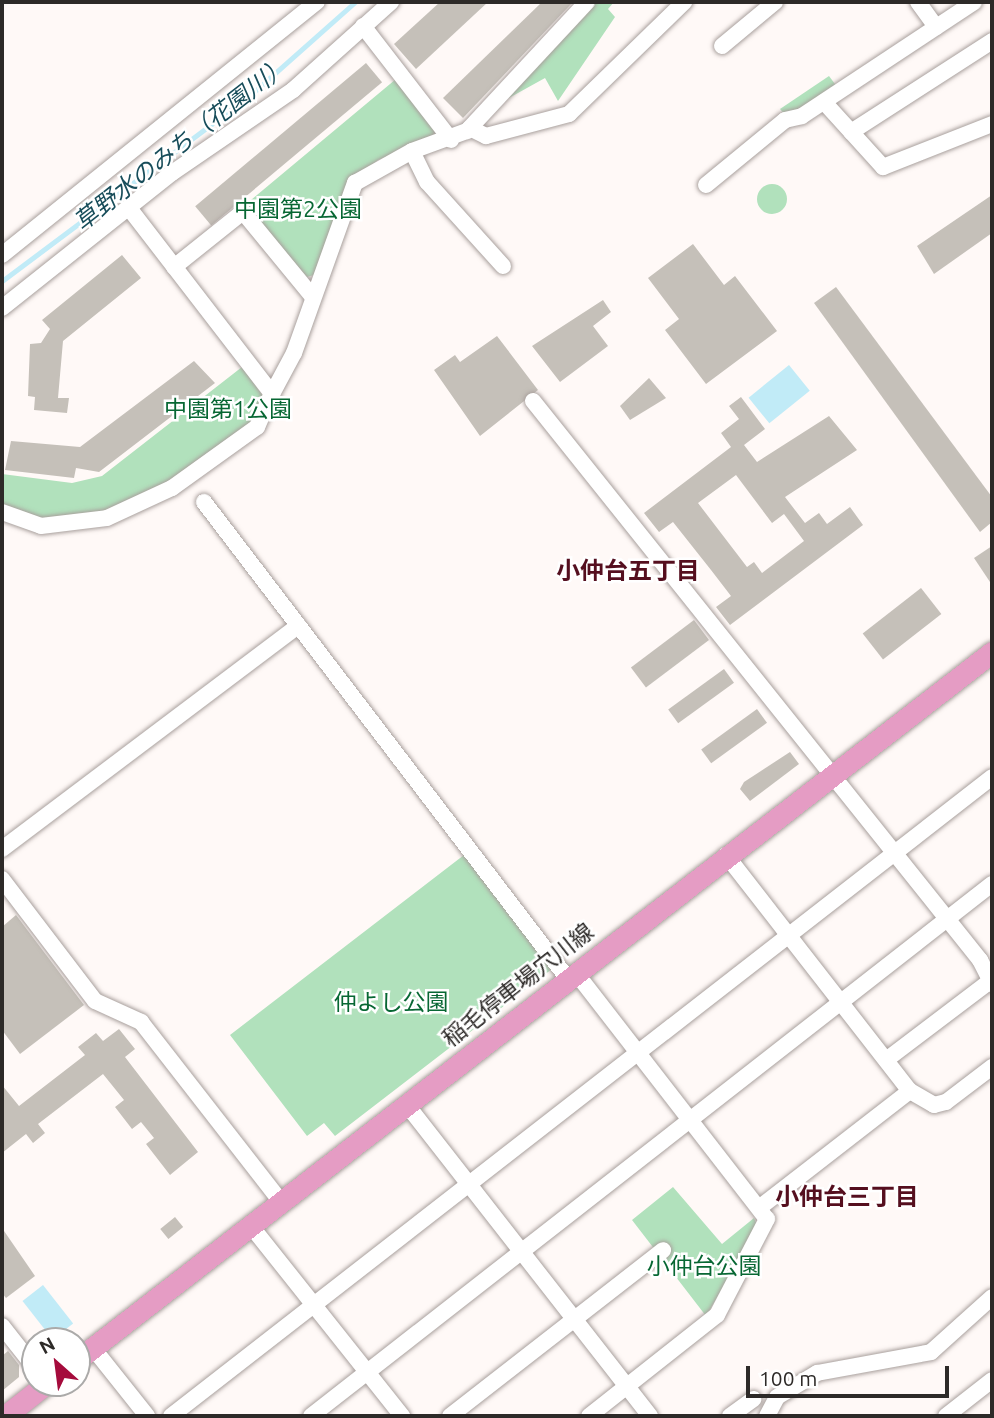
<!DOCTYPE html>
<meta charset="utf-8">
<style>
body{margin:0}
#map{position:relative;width:994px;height:1418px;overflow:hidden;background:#fff9f7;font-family:Ubuntu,"Noto Sans JP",sans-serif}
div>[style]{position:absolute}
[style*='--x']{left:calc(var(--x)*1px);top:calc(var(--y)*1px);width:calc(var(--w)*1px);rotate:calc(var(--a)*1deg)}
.green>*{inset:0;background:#b1e1bc}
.round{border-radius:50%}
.water>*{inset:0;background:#c1ebf7;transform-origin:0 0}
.stream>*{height:4.5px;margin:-2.25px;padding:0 2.25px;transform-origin:2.25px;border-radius:2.25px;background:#c1ebf7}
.building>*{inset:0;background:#c5c0b9;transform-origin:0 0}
.roads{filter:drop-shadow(0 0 2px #a9a09d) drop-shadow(0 0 2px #a9a09d)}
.minor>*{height:16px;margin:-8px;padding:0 8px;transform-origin:8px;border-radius:8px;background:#fff}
.major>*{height:21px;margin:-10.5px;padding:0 10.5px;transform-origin:10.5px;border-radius:10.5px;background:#e59cc4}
span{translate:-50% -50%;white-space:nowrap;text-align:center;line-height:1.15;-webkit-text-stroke:5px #fff;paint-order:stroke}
.park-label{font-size:23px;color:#076733}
.street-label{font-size:23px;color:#2d2a28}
.water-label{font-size:24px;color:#184d5a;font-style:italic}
.neighbourhood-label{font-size:24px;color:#550f1f;font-weight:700}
.frame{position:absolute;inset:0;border:4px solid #2d2a28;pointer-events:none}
.north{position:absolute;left:21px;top:1327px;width:70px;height:70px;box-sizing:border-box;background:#fff;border:2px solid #abaaa9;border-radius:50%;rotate:332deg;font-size:19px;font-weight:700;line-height:28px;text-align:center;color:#2d2a28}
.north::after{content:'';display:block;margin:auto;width:24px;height:32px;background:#a50b3c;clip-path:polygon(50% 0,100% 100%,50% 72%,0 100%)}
.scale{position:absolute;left:746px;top:1366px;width:203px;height:32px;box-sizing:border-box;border:4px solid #2d2a28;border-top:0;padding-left:9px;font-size:21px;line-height:24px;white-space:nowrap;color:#2d2a28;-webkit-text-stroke:5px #fff;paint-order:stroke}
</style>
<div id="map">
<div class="green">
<i style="clip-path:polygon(589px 2px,614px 2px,608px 9px,615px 17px,558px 101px,545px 78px,498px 104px)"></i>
<i style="clip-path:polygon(829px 76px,838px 88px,787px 117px,780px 109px)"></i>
<i style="clip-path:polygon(396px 79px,438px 131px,434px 138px,378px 160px,349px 183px,314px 275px,307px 277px,245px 205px)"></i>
<i class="round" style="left:757px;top:184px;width:30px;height:30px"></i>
<i style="clip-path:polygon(242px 367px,263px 396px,251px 423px,183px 475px,107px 513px,43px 521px,2px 508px,2px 474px,72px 483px,102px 476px)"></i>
<i style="clip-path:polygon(464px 855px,552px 969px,335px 1136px,324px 1123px,307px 1136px,230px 1035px)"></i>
<i style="clip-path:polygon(673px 1187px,722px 1244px,754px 1218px,758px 1228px,706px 1316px,632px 1220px)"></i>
</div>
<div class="water">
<i style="left:789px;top:365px;width:33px;height:52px;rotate:51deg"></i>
<i style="left:43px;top:1285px;width:49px;height:26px;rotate:52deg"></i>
</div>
<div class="stream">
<i style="--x:2;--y:281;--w:306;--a:-36.8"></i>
<i style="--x:247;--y:98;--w:144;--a:-41.6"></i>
</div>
<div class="building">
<i style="clip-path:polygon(440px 2px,488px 2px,416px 69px,394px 44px)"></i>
<i style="clip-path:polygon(542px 2px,573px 2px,463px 118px,443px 98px)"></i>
<i style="left:366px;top:63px;width:25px;height:223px;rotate:50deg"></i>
<i style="clip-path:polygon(992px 195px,992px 233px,934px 274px,917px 246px)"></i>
<i style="clip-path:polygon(693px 244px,724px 285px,735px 276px,777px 331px,706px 384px,665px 330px,679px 319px,648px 278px)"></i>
<i style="clip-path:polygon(122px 255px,141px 278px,63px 341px,58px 398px,69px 398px,67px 413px,34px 410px,35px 397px,28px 396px,30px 344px,41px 343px,50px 329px,42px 320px)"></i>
<i style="clip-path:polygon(836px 287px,992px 497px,992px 522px,980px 532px,814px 303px)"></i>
<i style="clip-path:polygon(603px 300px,611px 312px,593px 326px,608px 346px,560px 382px,532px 346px)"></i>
<i style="clip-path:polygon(497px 336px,538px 390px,480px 436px,434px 370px,455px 355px,460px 362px)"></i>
<i style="clip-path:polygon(194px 361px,215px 383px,99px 472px,76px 468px,74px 478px,5px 470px,11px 441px,80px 447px)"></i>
<i style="clip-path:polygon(649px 378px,666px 398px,630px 420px,620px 406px)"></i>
<i style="clip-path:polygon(evenodd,741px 397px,765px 429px,744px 445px,757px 462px,829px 416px,857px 450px,785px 497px,805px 523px,819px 513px,827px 524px,850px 507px,863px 525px,730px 625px,716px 607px,731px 596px,711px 570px,673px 522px,659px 532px,644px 513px,731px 447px,721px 433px,739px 419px,729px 406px,741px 397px,736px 475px,772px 523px,784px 514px,804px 541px,762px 573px,754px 562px,747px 567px,698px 503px,736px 475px)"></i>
<i style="clip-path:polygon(992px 546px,992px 585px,974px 558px)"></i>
<i style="left:921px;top:588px;width:33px;height:74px;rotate:52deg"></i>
<i style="left:694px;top:620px;width:25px;height:79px;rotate:53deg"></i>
<i style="left:724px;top:669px;width:17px;height:69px;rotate:54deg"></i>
<i style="left:757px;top:709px;width:17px;height:69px;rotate:54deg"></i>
<i style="clip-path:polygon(790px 752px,799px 764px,750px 801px,740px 789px,744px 782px)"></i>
<i style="clip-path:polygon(16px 915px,84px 1005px,20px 1054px,2px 1030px,2px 927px)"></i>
<i style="clip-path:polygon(119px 1029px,135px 1049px,125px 1057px,198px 1152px,170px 1175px,146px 1144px,154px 1138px,141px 1122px,132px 1129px,115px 1107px,124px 1100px,103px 1074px,38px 1124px,45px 1133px,33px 1143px,26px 1134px,2px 1153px,2px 1085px,19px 1106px,85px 1055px,78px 1047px,96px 1033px,103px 1041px)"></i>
<i style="left:175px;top:1217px;width:13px;height:19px;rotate:51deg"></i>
<i style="clip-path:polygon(2px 1228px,35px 1276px,6px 1298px,2px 1293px)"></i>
<i style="clip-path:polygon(8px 1351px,19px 1365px,19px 1377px,2px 1391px,2px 1356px)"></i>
</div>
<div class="roads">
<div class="minor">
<i style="--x:918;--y:2;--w:31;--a:54"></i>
<i style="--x:363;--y:26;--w:144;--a:52.3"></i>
<i style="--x:722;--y:46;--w:69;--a:-39.7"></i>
<i style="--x:824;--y:102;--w:88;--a:47.8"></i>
<i style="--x:883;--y:167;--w:117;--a:-21.5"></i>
<i style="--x:470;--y:128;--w:18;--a:27"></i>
<i style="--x:486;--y:136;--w:86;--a:-14.8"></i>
<i style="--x:569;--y:114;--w:161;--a:-44.2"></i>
<i style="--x:851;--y:132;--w:168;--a:-32.8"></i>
<i style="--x:706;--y:185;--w:102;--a:-39.4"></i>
<i style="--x:785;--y:120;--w:17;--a:-13"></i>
<i style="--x:802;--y:116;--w:206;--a:-33.5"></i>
<i style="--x:129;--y:208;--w:235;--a:52.4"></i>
<i style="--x:272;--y:394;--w:47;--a:-61.8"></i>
<i style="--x:294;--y:353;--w:181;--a:-70.3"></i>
<i style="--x:355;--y:183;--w:65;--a:-29.3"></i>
<i style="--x:2;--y:255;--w:404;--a:-38.8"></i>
<i style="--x:503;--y:266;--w:113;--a:-132.1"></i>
<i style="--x:427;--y:182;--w:34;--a:-116"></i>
<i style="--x:412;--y:151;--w:59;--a:-20"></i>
<i style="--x:467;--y:131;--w:176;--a:-47.1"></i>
<i style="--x:174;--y:267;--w:88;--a:-38.6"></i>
<i style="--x:243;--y:212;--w:109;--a:50.6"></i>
<i style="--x:2;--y:308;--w:217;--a:-38.5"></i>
<i style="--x:172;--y:173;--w:147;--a:-34.4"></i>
<i style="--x:293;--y:90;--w:132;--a:-41.9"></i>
<i style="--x:533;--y:401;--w:716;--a:51.35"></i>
<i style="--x:980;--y:960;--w:27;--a:63"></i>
<i style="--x:204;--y:502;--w:600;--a:52.65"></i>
<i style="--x:2;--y:512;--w:41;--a:19.7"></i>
<i style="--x:41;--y:526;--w:66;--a:-6.9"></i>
<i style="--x:107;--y:518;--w:72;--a:-24.8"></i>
<i style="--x:172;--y:488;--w:105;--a:-35.7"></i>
<i style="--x:257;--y:427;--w:36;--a:-66"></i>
<i style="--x:2;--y:849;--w:371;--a:-37"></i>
<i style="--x:726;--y:855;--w:299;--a:52.1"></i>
<i style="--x:910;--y:1091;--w:28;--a:30"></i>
<i style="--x:934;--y:1105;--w:12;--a:-14"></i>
<i style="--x:946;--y:1102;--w:58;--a:-37.3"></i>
<i style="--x:2;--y:879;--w:153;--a:52.7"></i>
<i style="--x:95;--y:1001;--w:51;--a:24.5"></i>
<i style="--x:141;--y:1022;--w:229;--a:52.1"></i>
<i style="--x:576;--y:973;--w:311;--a:52.2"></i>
<i style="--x:767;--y:1219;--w:108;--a:117.5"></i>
<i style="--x:717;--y:1315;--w:163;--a:141.7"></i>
<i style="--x:886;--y:1060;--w:131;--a:-37.2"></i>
<i style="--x:407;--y:1105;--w:395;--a:52"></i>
<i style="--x:759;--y:1208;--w:191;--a:-37.8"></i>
<i style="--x:251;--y:1226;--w:243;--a:51.5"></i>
<i style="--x:2;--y:1326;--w:53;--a:51.8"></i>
<i style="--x:93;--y:1348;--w:87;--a:51.5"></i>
<i style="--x:171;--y:1416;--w:1040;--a:-37.89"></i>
<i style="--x:311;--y:1416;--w:864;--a:-38"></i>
<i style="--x:450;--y:1416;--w:270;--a:-37.9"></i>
<i style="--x:730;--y:1416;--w:29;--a:-36"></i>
<i style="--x:767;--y:1416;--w:21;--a:-62"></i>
<i style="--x:777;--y:1397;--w:47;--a:-31"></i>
<i style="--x:817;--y:1373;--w:116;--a:-10.4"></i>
<i style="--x:931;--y:1352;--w:82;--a:-42"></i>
<i style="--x:946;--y:1416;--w:58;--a:-38"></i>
</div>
<div class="major">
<i style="--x:77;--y:1360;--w:1157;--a:-37.73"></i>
<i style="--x:5;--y:1416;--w:53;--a:-38.2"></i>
</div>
</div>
<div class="park-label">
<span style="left:298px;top:209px">中園第2公園</span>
<span style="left:228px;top:409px">中園第1公園</span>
<span style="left:391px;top:1002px">仲よし公園</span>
<span style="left:704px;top:1266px">小仲台公園</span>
</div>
<div class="street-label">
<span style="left:518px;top:985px;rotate:-38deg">稲毛停車場穴川線</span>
</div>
<div class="water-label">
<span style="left:181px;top:144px;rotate:-38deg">草野水のみち（花園川）</span>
</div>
<div class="neighbourhood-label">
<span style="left:628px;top:571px">小仲台五丁目</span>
<span style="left:847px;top:1197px">小仲台三丁目</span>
</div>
<div class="frame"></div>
<div class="north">N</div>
<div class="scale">100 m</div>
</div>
